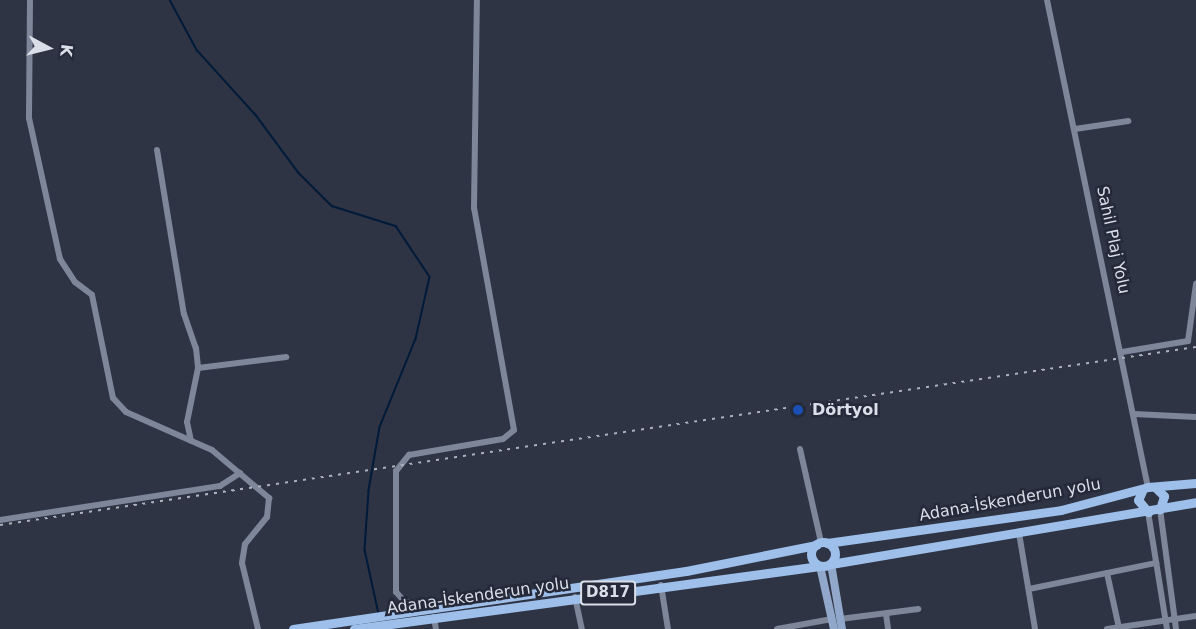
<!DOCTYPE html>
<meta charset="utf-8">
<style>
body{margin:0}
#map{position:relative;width:1196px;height:629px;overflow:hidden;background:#2e3444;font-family:"DejaVu Sans",sans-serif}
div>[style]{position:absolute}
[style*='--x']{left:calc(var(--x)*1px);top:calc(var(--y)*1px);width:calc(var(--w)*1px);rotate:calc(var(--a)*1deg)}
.stream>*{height:1.5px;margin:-0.75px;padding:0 0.75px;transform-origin:0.75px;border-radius:0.75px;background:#001a3a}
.minor>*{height:6px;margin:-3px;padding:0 3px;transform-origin:3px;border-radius:3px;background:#7e8699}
.major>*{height:8px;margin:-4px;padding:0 4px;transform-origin:4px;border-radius:4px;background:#91a8ca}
.highway>*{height:9px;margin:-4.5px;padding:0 4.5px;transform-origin:4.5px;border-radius:4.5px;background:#9dbfea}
.highway>.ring{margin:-4.5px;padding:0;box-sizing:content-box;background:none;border:9px solid #9dbfea;border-radius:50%}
.rail>*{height:1.5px;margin-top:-0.75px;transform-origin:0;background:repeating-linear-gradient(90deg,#acb1bc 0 3px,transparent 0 9px)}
.dots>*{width:16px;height:16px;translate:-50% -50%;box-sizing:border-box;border:3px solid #242a39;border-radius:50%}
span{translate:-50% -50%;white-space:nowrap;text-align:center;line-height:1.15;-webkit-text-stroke:5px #242a39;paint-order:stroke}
.shield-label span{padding:2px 4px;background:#242a39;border:2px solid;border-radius:4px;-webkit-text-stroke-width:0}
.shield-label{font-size:15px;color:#dadee8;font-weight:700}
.street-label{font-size:16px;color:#dadee8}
.poi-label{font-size:16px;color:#dadee8;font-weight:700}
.left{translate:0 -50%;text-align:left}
.north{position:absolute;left:18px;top:18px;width:60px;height:60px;-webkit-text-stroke:4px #242a39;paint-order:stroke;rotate:97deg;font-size:16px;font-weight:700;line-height:24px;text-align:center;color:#dadee8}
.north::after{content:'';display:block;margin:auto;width:21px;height:27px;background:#dadee8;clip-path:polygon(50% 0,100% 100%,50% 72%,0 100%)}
</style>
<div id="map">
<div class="stream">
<i style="--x:170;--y:0;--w:57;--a:61.6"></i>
<i style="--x:197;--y:50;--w:88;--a:47.8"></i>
<i style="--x:256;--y:115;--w:71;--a:53.6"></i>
<i style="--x:298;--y:172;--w:48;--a:45"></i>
<i style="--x:332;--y:206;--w:67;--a:17.4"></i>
<i style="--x:396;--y:226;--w:61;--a:56.3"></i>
<i style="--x:430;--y:277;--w:64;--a:102.7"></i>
<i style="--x:416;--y:339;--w:95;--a:112.2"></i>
<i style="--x:380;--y:427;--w:65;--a:99.8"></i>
<i style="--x:369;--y:491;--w:59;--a:93.9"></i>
<i style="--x:365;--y:550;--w:66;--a:77.7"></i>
</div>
<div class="minor">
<i style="--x:30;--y:0;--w:118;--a:90.5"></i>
<i style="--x:29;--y:118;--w:144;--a:77.6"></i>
<i style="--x:60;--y:259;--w:27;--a:57"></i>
<i style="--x:75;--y:282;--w:21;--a:37"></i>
<i style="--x:92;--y:295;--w:105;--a:78.5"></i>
<i style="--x:113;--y:398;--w:19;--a:47"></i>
<i style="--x:126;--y:412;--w:94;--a:23.8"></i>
<i style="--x:212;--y:450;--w:75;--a:40.1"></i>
<i style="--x:269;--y:498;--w:19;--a:96"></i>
<i style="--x:267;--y:517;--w:35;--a:129"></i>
<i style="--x:245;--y:544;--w:19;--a:99"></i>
<i style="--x:242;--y:563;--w:68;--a:76.4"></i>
<i style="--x:1047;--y:0;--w:497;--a:78.3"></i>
<i style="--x:1075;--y:129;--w:54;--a:-8.6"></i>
<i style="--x:157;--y:150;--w:166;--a:80.7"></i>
<i style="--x:184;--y:314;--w:36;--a:71"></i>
<i style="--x:196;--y:348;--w:20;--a:84"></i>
<i style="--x:198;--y:368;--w:55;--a:101.5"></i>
<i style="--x:187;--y:422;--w:19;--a:78"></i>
<i style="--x:1122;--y:352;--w:67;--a:-9.5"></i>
<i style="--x:1188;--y:341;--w:58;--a:-82"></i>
<i style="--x:198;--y:368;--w:89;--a:-7.1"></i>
<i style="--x:1134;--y:414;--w:62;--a:2.8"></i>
<i style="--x:800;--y:449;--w:95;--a:77.3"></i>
<i style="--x:1160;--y:509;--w:121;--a:82.4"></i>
<i style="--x:1148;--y:512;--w:119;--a:80.8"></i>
<i style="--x:0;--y:520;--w:223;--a:-8.8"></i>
<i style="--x:220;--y:486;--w:24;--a:-33"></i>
<i style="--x:1019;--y:533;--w:97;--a:80.5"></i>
<i style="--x:1107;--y:573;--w:56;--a:77.7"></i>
<i style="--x:661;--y:585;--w:45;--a:81"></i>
<i style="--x:1029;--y:589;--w:130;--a:-11.6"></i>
<i style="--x:575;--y:597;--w:33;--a:78"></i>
<i style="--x:443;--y:604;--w:38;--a:-177"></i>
<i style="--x:405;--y:602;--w:13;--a:-132"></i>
<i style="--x:396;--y:592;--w:121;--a:-90"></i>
<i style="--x:396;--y:471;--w:21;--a:-51"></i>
<i style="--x:409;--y:455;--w:95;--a:-9.7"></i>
<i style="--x:503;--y:439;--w:14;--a:-39"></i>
<i style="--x:514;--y:430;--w:226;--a:-100.2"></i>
<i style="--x:474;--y:208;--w:208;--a:-89.2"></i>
<i style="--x:886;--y:614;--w:15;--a:82"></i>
<i style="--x:434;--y:617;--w:12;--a:81"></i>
<i style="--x:840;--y:619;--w:79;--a:-7.3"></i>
<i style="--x:777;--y:629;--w:56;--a:-10.3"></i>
<i style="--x:1107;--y:629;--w:90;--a:-8.3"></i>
</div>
<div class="major">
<i style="--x:831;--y:564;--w:66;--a:80.4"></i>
<i style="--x:820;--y:566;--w:65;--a:77.5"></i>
</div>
<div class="highway">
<i style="--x:1155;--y:487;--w:13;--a:45"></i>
<i style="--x:1164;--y:496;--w:14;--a:107"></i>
<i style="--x:1143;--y:489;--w:12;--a:114"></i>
<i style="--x:1138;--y:500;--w:16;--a:50"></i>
<i class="ring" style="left:811px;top:542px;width:15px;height:15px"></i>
<i style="--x:827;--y:543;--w:236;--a:-8"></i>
<i style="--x:1061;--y:510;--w:90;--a:-14.8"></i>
<i style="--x:1148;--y:487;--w:48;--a:-4.8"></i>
<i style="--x:831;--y:564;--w:370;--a:-9.6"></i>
<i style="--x:293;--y:629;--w:397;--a:-8.4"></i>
<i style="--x:686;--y:571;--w:133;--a:-11.3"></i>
<i style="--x:354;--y:629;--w:470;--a:-7.7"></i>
</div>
<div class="rail">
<i style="--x:0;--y:525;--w:1209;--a:-8.47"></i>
</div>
<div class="dots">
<i style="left:798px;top:410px;background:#1a4fb4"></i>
</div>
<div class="shield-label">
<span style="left:608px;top:593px">D817</span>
</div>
<div class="street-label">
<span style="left:1113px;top:240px;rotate:78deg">Sahil Plaj Yolu</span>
<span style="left:1010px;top:500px;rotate:-10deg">Adana-İskenderun yolu</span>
<span style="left:478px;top:596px;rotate:-8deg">Adana-İskenderun yolu</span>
</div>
<div class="poi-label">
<span class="left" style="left:812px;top:410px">Dörtyol</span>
</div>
<div class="north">K</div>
</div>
